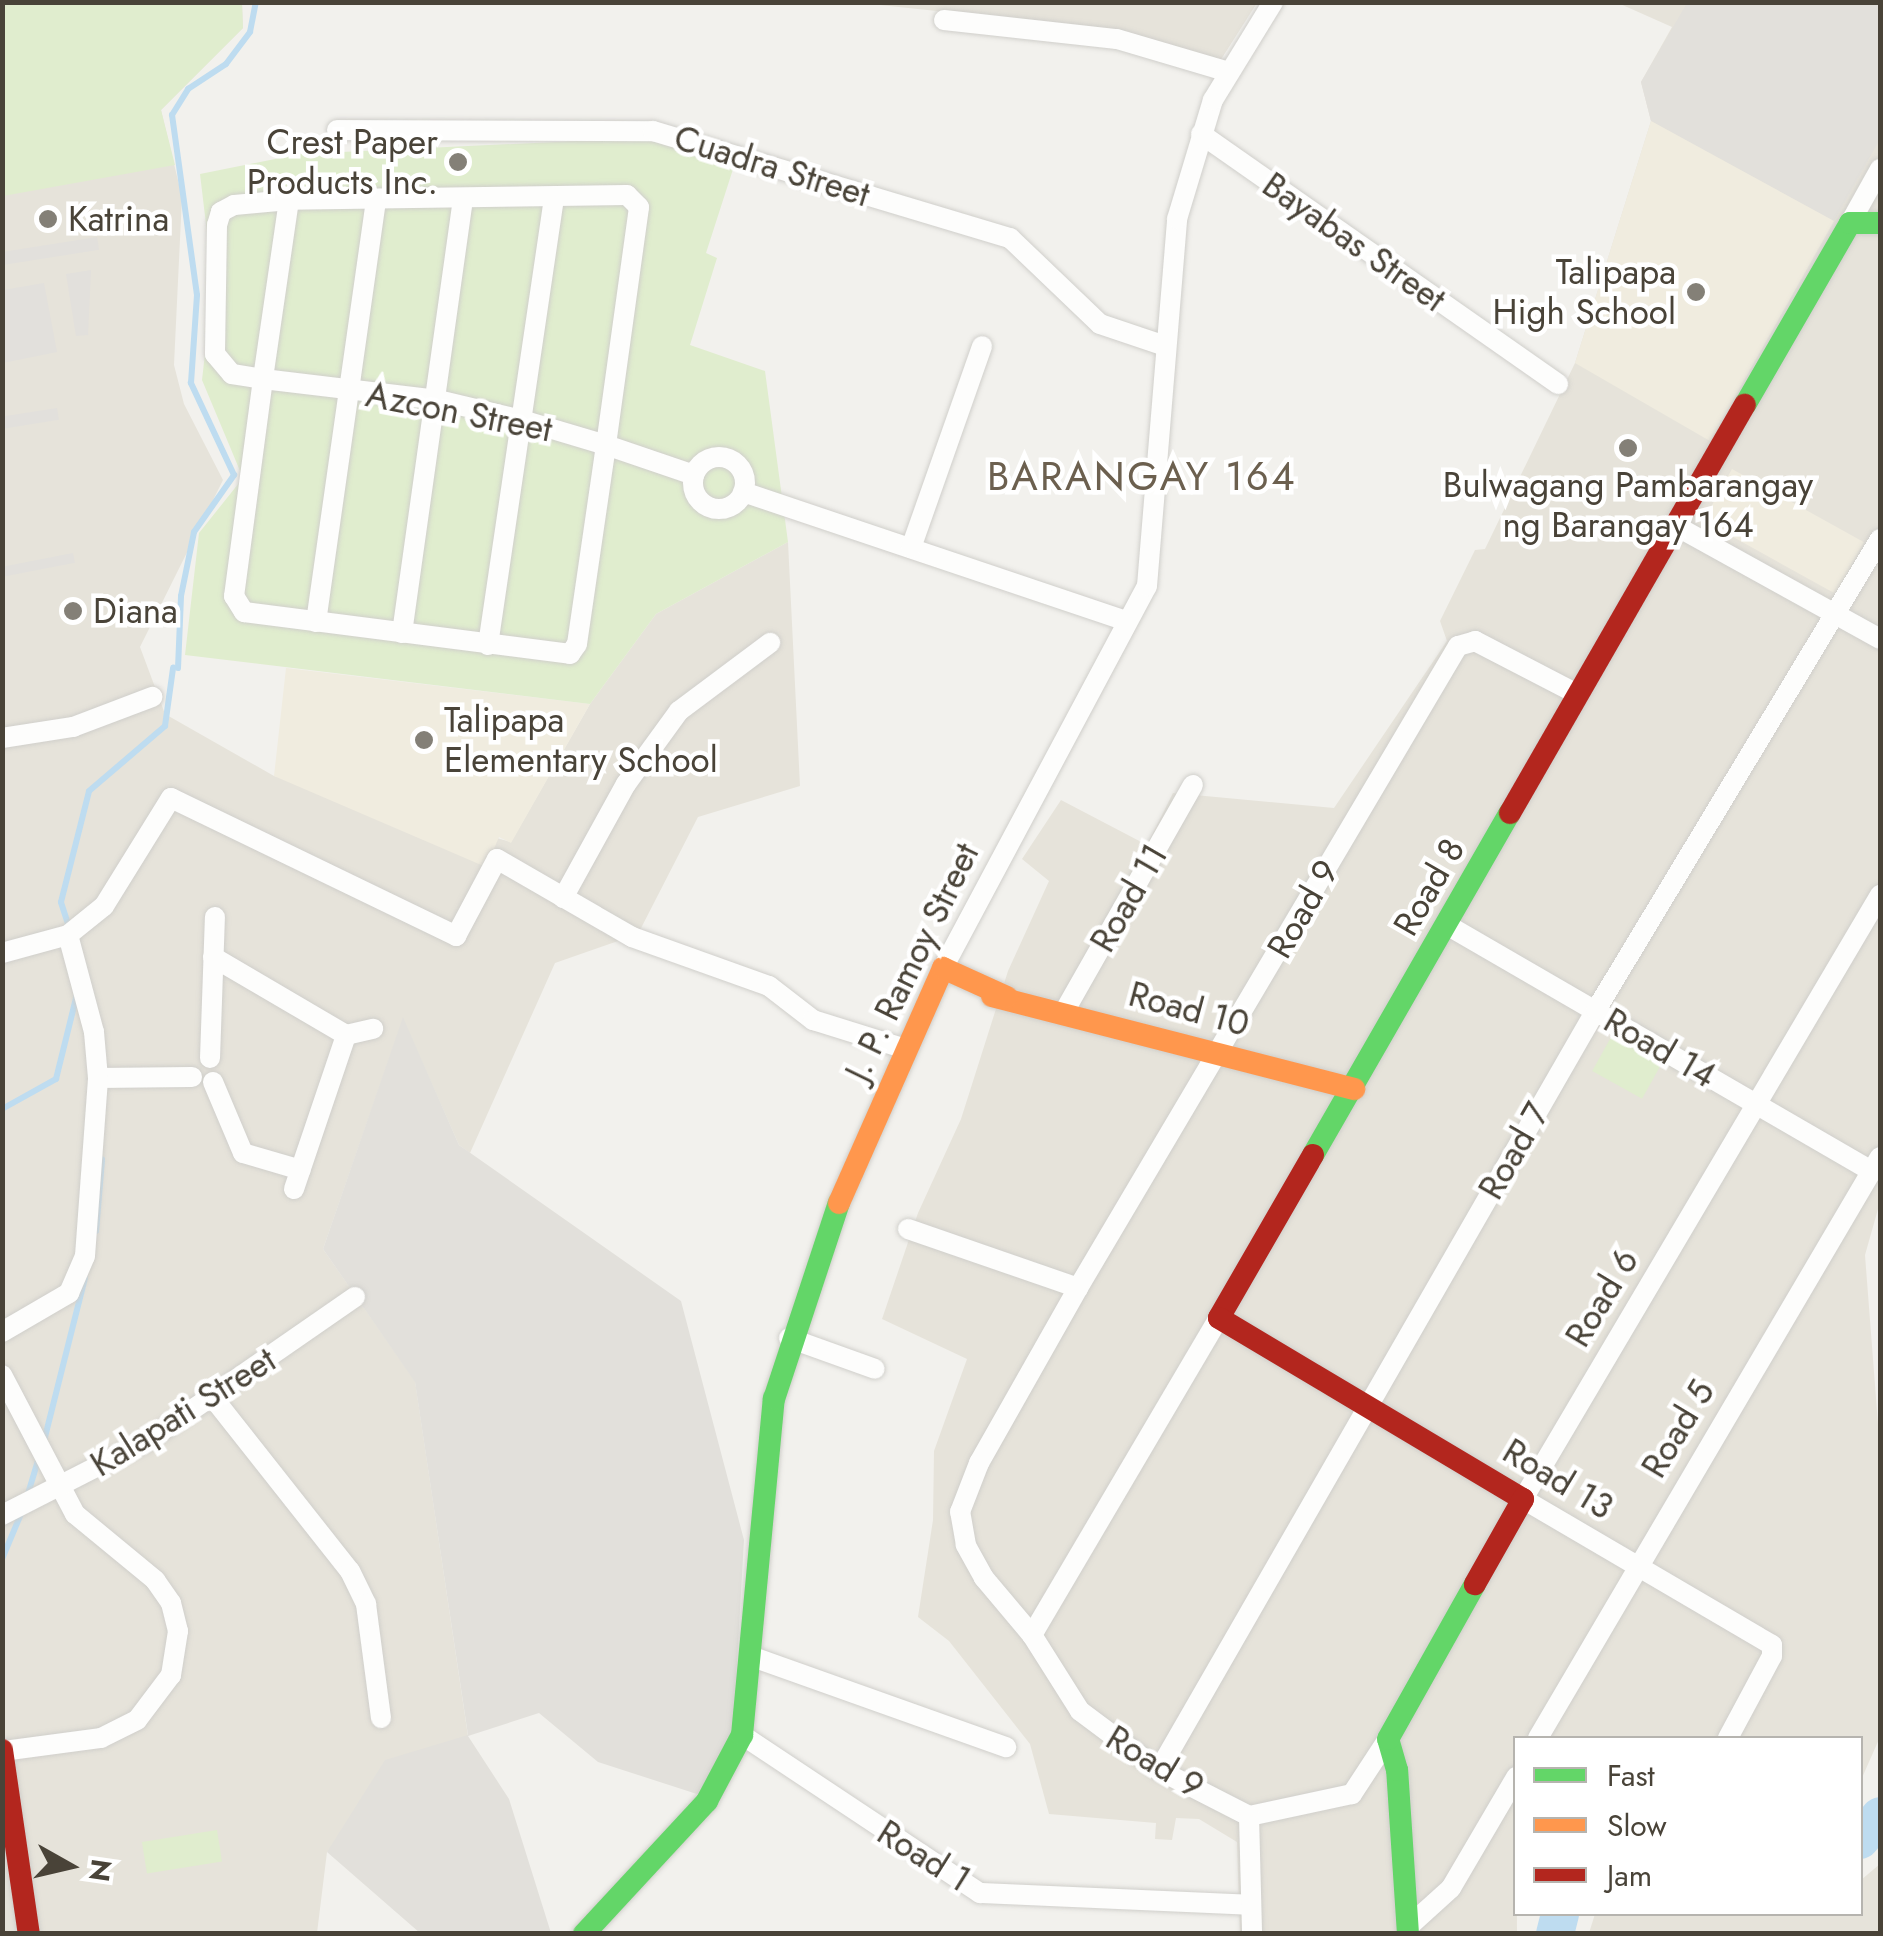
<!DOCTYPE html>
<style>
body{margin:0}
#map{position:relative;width:1883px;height:1936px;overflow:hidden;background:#f2f1ed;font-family:Jost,sans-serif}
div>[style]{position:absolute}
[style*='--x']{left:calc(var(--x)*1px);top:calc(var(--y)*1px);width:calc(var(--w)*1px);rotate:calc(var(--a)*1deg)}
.residential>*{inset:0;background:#e6e3da}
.industrial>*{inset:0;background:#e2e0db}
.education>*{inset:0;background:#f0ecdf;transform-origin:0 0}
.green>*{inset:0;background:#e0edce;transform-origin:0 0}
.parking>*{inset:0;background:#e2e0dc;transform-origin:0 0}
.stream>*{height:6px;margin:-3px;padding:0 3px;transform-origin:3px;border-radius:3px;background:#bedcf0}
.river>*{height:38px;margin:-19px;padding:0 19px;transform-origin:19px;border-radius:19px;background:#bedcf0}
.roads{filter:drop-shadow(0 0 2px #d0cfcb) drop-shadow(0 0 2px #d0cfcb)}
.street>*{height:20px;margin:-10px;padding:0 10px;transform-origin:10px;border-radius:10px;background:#fdfdfc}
.street>.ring{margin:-10px;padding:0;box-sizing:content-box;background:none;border:20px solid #fdfdfc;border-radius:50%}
.fast>*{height:22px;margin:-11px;padding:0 11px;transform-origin:11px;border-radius:11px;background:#63d668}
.slow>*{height:22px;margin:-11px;padding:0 11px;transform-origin:11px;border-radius:11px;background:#ff974d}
.jam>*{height:22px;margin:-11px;padding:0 11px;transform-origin:11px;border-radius:11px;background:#b3261e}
.dots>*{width:28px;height:28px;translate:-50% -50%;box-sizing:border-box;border:5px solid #fff;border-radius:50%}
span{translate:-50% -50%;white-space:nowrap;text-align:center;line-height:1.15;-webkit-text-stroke:9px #fff;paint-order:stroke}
.poi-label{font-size:35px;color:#494338}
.right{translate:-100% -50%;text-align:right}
.left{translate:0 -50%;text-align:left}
.street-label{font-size:35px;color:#494338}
.quarter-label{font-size:40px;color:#6c604f;letter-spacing:2.5px}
.frame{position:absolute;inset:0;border:5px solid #494338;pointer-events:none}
.legend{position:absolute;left:1513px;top:1736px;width:350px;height:180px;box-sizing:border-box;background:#fff;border:2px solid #b6b4af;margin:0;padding:12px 18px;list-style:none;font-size:30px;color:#494338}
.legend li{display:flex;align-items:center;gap:20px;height:50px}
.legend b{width:50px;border:2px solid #b6b4af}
.north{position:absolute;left:20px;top:1816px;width:100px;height:100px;-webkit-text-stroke:8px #fff;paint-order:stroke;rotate:98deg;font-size:28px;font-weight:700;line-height:40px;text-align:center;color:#494338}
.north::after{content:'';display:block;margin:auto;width:35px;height:45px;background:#494338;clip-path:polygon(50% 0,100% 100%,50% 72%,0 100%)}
</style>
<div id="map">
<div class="residential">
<i style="clip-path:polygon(3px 3px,242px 3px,243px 28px,161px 110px,182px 197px,174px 365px,184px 404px,223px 480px,140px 647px,165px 714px,274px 776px,511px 842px,590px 704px,656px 614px,788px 542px,800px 786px,698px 817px,638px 934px,555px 963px,470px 1153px,459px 1145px,403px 1019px,323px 1249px,415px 1381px,468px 1736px,327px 1852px,317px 1933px,2px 1933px)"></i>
<i style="clip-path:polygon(861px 3px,1257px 3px,1220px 61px,965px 14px)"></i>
<i style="clip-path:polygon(1618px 3px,1880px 3px,1880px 1202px,1865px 1255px,1880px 1450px,1880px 1737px,1861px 1780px,1860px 1738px,1516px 1738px,1517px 1933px,1240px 1933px,1237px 1842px,1199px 1819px,1176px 1818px,1172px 1840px,1155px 1839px,1156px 1823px,1049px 1814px,1030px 1744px,949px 1641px,918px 1617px,933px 1520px,934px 1451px,967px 1359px,882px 1319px,918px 1213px,961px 1119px,1008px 971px,1049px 881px,1022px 859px,1061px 800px,1147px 845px,1173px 793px,1334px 808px,1447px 641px,1440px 621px,1475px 550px,1485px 549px,1575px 363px,1651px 121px,1641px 82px,1672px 27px)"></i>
<i style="clip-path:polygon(1880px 1864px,1880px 1933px,1589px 1933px,1595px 1914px,1860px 1914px,1861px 1880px)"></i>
</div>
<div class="industrial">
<i style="clip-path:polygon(1687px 3px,1880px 3px,1880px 139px,1834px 221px,1651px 121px,1641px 82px)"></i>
<i style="clip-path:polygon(403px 1017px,459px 1145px,681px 1301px,744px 1540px,733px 1732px,700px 1795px,598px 1762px,539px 1713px,468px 1736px,509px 1799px,551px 1933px,420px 1933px,327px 1852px,385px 1760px,468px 1735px,415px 1382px,323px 1249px)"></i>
</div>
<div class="education">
<i style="clip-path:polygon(1651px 121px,1834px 221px,1710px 441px,1575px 363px)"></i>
<i style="left:1732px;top:469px;width:151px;height:59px;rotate:29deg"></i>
<i style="clip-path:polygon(286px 668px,590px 704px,511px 843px,499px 837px,486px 867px,274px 776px)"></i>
</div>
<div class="green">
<i style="clip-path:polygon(3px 2px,242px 3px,243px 28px,161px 110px,175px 165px,3px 196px)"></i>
<i style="clip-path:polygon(640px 138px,735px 163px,706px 253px,717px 258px,690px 345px,765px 371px,788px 542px,656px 614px,590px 704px,185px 655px,199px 533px,243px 478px,202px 380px,213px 283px,200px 174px,300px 154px)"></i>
<i style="left:1615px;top:1030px;width:57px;height:47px;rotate:29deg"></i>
<i style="left:217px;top:1830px;width:32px;height:76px;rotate:81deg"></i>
</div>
<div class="parking">
<i style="left:97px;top:237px;width:13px;height:96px;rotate:81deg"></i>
<i style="clip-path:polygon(91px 270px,88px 335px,76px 336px,66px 274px)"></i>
<i style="clip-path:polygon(44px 283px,57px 352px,3px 363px,3px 290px)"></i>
<i style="left:57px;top:408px;width:12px;height:55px;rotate:81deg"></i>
<i style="left:73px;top:553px;width:10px;height:72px;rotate:79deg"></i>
</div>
<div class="stream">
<i style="--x:178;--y:668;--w:72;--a:-87.6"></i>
<i style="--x:181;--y:596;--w:65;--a:-78.5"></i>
<i style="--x:194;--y:532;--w:70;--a:-54.9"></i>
<i style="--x:234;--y:475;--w:102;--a:-115.1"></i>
<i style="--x:191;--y:383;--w:88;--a:-86.1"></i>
<i style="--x:197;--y:295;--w:182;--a:-97.9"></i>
<i style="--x:172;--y:115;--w:31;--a:-58"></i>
<i style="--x:188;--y:89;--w:45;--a:-33.3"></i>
<i style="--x:226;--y:64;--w:40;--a:-53"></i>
<i style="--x:250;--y:32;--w:31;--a:-79"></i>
<i style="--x:69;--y:927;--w:26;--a:-108"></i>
<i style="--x:61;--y:902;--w:114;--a:-75.8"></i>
<i style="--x:89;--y:791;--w:100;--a:-40.5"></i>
<i style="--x:165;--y:726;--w:59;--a:-82.1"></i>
<i style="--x:2;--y:1109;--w:62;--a:-29.1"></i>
<i style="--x:56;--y:1079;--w:88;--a:-76.1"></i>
<i style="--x:96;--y:1231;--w:72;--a:-85.2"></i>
<i style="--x:43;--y:1445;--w:172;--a:-75.9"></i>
<i style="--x:27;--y:1497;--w:42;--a:-73.3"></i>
<i style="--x:2;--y:1559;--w:54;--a:-67.2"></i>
</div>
<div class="river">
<i style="--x:1860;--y:1840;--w:31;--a:-50"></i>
<i style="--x:1555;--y:1934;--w:21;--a:-76"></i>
</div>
<div class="roads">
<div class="street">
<i style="--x:944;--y:20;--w:174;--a:6.3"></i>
<i style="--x:1117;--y:39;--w:117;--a:16.4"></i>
<i style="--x:337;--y:130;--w:316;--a:0.2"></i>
<i style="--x:653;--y:131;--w:373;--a:16.7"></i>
<i style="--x:1010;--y:238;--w:124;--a:43.7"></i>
<i style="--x:1100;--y:324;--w:65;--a:18.7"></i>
<i style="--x:1201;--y:134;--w:436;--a:35"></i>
<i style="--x:289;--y:200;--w:181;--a:98.3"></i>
<i style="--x:263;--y:379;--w:219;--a:97.6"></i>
<i style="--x:234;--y:596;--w:19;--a:58"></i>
<i style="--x:244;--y:612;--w:329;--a:7.3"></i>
<i style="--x:570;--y:654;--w:12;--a:-55"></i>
<i style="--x:577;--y:644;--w:201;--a:-81.7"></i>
<i style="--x:606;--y:445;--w:240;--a:-82.1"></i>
<i style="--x:639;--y:207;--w:17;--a:-135"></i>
<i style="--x:627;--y:195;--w:338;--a:179.2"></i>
<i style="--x:289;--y:200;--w:55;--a:174.8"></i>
<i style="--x:234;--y:205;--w:15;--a:152"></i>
<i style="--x:221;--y:212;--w:14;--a:107"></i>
<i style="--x:217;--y:225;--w:129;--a:90.9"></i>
<i style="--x:215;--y:354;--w:26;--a:50"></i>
<i style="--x:232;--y:374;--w:31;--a:9"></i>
<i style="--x:263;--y:379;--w:176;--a:6.8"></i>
<i style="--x:438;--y:400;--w:86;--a:13.4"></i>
<i style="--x:522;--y:420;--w:88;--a:16.6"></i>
<i style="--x:606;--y:445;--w:93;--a:18.8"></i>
<i style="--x:1850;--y:223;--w:62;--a:-60.9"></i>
<i class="ring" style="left:693px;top:457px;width:32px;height:32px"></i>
<i style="--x:743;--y:492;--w:405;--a:18.6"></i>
<i style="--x:1678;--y:527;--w:231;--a:29"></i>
<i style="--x:911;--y:548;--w:214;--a:-70.6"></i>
<i style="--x:316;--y:622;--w:425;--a:-81.9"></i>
<i style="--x:402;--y:633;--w:438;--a:-82"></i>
<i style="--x:488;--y:645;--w:452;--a:-81.6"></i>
<i style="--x:2;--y:738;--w:72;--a:-8.8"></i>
<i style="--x:73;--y:727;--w:85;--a:-20.8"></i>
<i style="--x:563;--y:898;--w:130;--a:-61.1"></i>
<i style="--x:626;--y:784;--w:90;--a:-54"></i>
<i style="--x:679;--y:711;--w:114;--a:-36.8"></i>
<i style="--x:1447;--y:925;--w:491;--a:30.1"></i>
<i style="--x:2;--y:953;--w:68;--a:-15.3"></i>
<i style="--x:68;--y:935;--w:46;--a:-38.9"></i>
<i style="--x:104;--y:906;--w:127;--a:-58.2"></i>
<i style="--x:171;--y:798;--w:317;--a:25.8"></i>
<i style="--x:456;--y:936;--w:87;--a:-62"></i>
<i style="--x:497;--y:859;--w:156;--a:30"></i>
<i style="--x:632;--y:937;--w:145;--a:19.7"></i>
<i style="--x:769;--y:986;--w:56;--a:37.7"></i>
<i style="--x:813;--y:1020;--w:94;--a:17.3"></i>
<i style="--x:213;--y:957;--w:154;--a:30.4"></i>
<i style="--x:346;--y:1035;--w:28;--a:-13"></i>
<i style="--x:943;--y:968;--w:433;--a:-61.9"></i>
<i style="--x:1147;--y:586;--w:368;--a:-85.3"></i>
<i style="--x:1177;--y:219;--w:124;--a:-73.2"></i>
<i style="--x:1213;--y:100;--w:115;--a:-58.5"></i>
<i style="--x:1064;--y:1012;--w:261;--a:-60.4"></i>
<i style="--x:210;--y:1058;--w:141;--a:-88"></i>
<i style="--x:98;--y:1078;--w:94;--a:-0.6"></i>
<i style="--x:213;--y:1082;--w:77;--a:67.1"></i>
<i style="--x:243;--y:1153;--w:60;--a:16.3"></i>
<i style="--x:294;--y:1189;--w:163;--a:-71.3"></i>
<i style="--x:908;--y:1229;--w:180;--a:19.1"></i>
<i style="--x:2;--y:1332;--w:78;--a:-30.2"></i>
<i style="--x:69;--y:1293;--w:40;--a:-66.6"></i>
<i style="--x:85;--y:1256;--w:178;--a:-85.8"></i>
<i style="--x:98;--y:1078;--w:46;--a:-95"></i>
<i style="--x:94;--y:1032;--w:100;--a:-105"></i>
<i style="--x:789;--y:1338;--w:91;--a:19.8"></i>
<i style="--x:2;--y:1375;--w:157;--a:62.3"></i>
<i style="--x:75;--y:1514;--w:104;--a:39.5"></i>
<i style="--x:155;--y:1580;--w:28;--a:55"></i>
<i style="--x:171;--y:1603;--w:29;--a:76"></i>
<i style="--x:178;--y:1631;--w:45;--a:99"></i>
<i style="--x:171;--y:1675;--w:56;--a:127.1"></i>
<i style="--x:137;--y:1720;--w:40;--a:153.4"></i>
<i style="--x:101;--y:1738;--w:99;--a:172.4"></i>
<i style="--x:214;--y:1399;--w:219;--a:51.7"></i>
<i style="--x:350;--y:1571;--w:37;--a:64"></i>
<i style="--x:366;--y:1604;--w:115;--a:82.5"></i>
<i style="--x:2;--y:1515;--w:163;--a:-27"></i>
<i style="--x:147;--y:1441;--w:253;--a:-34.7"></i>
<i style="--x:1032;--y:1635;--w:368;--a:-59.5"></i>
<i style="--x:750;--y:1656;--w:272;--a:19.6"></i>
<i style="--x:742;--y:1735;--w:286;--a:33.6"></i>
<i style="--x:980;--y:1893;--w:271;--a:2.5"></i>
<i style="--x:1538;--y:1738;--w:674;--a:-59.52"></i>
<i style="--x:1728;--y:1738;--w:93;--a:-61.8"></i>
<i style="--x:1772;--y:1656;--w:11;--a:-90"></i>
<i style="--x:1772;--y:1645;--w:289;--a:-149.6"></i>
<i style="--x:1523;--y:1499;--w:702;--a:-59.41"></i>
<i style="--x:1388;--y:1739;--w:66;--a:123.2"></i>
<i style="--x:1352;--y:1794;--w:105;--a:167.9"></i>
<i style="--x:1249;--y:1816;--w:101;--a:-152.9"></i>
<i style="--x:1159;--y:1770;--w:99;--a:-143.2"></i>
<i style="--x:1080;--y:1711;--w:90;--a:-122.3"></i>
<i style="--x:1032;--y:1635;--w:75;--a:-130.1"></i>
<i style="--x:984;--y:1578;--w:38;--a:-119"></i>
<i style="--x:966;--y:1545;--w:34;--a:-100"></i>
<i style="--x:960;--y:1512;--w:53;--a:-68.8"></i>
<i style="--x:979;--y:1463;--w:201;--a:-60.5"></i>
<i style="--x:1078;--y:1288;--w:746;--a:-59.38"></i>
<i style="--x:1458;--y:646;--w:18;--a:-16"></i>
<i style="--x:1475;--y:641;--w:117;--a:27.4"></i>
<i style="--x:1159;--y:1770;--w:877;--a:-60.1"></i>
<i style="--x:1596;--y:1010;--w:550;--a:-58.91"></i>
<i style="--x:1249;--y:1816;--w:118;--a:88.5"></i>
<i style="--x:1408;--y:1927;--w:58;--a:-42.2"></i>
<i style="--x:1451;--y:1888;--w:129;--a:-59.6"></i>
</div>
<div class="fast">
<i style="--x:1745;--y:405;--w:210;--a:-60"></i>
<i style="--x:1850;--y:223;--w:30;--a:0"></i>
<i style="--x:1313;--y:1155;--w:395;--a:-60.1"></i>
<i style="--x:584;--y:1934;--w:181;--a:-47.2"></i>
<i style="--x:707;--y:1801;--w:75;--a:-62.1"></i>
<i style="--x:742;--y:1735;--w:338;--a:-84.6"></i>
<i style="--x:774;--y:1399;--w:206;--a:-71.7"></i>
<i style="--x:1408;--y:1934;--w:164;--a:-93.8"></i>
<i style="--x:1397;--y:1770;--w:32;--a:-106"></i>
<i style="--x:1388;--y:1739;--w:178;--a:-60.7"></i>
</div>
<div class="slow">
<i style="--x:992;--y:996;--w:374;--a:14.4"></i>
<i style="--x:839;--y:1203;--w:257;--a:-66.1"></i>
<i style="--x:943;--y:968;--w:70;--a:24.4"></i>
</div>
<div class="jam">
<i style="--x:1510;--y:813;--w:471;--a:-60.1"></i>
<i style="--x:1313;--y:1155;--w:188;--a:120"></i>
<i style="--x:1219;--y:1318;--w:354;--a:30.8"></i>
<i style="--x:1523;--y:1499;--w:98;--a:119.5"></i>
<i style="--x:2;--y:1750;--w:186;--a:81.7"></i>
</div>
</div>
<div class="dots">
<i style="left:458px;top:162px;background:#848077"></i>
<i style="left:48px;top:219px;background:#848077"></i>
<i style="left:1696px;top:292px;background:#848077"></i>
<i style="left:1628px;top:448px;background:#848077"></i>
<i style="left:73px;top:611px;background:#848077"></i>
<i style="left:424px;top:740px;background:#848077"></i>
</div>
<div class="poi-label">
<span class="right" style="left:438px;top:162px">Crest Paper<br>Products Inc.</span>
<span class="left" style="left:68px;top:219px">Katrina</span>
<span class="right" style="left:1676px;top:292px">Talipapa<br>High School</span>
<span style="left:1628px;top:505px">Bulwagang Pambarangay<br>ng Barangay 164</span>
<span class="left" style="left:93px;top:611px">Diana</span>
<span class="left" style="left:444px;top:740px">Talipapa<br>Elementary School</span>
</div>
<div class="street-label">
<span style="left:772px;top:166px;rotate:17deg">Cuadra Street</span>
<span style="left:1354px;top:242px;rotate:35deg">Bayabas Street</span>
<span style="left:459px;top:412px;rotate:11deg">Azcon Street</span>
<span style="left:1429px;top:887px;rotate:-60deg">Road 8</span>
<span style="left:1129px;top:898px;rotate:-60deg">Road 11</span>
<span style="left:1303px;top:909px;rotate:-60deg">Road 9</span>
<span style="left:912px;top:962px;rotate:-64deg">J. P. Ramoy Street</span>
<span style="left:1189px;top:1009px;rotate:15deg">Road 10</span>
<span style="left:1660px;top:1048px;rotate:30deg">Road 14</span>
<span style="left:1514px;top:1151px;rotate:-60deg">Road 7</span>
<span style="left:1602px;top:1298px;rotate:-59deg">Road 6</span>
<span style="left:183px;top:1412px;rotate:-32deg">Kalapati Street</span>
<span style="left:1678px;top:1429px;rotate:-59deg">Road 5</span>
<span style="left:1558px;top:1479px;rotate:31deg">Road 13</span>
<span style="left:1155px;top:1762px;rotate:31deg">Road 9</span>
<span style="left:924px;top:1856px;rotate:32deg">Road 1</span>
</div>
<div class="quarter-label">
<span style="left:1142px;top:476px">BARANGAY 164</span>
</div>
<div class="frame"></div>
<ul class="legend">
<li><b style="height:12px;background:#63d668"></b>Fast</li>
<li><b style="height:12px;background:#ff974d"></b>Slow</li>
<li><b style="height:12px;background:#b3261e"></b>Jam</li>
</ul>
<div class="north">N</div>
</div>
